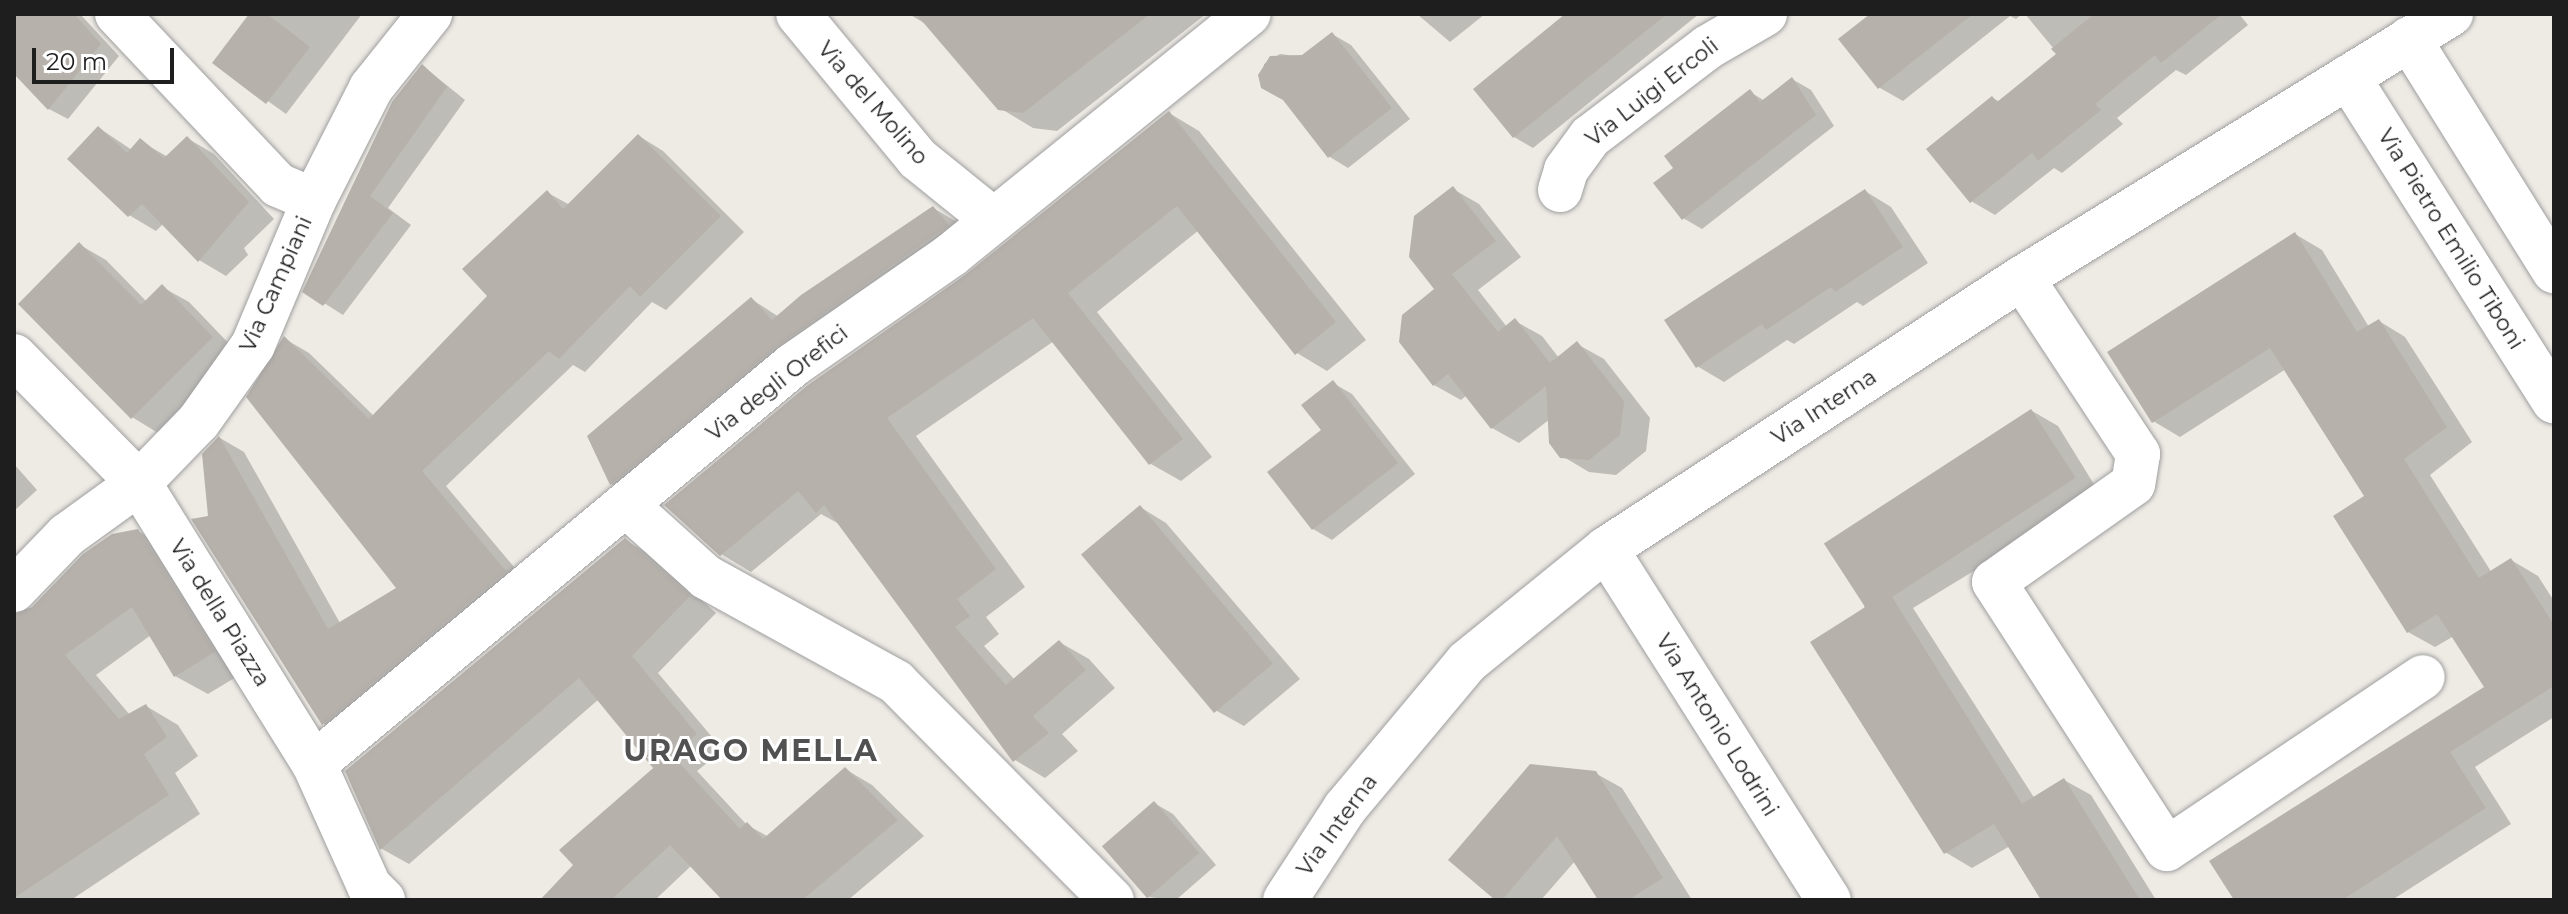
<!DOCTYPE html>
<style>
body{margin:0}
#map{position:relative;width:2568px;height:914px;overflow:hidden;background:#eeebe5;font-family:Montserrat,sans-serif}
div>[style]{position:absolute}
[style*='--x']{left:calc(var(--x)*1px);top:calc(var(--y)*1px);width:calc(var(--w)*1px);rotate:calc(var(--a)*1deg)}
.shadow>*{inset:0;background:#0003}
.building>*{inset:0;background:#b7b1ab;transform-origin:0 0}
.roads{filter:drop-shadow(0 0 2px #9f9f9f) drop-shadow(0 0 2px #9f9f9f)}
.minor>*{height:44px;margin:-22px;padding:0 22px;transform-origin:22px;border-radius:22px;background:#fff}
span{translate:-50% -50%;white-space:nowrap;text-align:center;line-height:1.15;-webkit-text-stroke:6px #fff;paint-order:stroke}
.street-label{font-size:22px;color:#1e1e1e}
.district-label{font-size:30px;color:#515151;font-weight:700;letter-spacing:2px}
.frame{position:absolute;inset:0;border:16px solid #1e1e1e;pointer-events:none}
.scale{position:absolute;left:32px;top:48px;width:142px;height:36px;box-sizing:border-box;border:4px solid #1e1e1e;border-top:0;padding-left:10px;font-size:24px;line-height:28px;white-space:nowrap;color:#1e1e1e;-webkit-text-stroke:6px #fff;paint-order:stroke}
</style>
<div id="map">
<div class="shadow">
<i style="clip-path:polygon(14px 14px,80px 14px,119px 56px,68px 119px,49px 109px,14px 71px)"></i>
<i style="clip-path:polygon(250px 14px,362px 14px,286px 114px,215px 63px)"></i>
<i style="clip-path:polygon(909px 14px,1206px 14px,1057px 131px,1033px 128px,1000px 108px,929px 26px)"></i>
<i style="clip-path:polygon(1417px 14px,1485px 14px,1450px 42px)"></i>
<i style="clip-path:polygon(1570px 14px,1699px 14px,1533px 148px,1514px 137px)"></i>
<i style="clip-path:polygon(1873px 14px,2022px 14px,2016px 19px,2010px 16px,1903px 101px,1880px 88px,1841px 40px)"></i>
<i style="clip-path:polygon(2025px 14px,2239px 14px,2248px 25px,2186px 75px,2176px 70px,2117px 118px,2123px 124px,2062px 173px,2054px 168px,1995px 215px,1971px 201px,1993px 98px,2000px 102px,2059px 55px)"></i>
<i style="clip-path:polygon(1332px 34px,1351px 45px,1410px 119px,1348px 168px,1330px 157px,1284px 99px,1263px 87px,1264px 64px,1280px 54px,1303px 57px)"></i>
<i style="clip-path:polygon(423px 66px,465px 100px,388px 208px,411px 225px,343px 315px,305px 291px,394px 103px)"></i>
<i style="clip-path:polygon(1792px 79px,1811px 90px,1834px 126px,1702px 229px,1683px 218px,1676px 169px,1750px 92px,1765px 101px)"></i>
<i style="clip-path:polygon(1169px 113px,1199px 131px,1366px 340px,1327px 371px,1297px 353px,1199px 230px,1097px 312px,1212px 457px,1181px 481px,1151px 464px,1054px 341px,916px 436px,1025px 587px,986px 617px,999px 634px,984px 646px,1015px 680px,1059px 642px,1089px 659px,1115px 688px,1062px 734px,1078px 751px,1045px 778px,1015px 760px,841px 525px,821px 514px,751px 572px,721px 554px,967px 277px)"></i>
<i style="clip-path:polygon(99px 128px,132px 150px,140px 141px,168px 157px,187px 138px,214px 154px,274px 219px,244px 248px,248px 255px,226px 276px,199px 260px,164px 223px,156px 231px,129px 215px)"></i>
<i style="clip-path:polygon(639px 136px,663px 151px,744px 232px,666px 310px,652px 302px,585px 372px,573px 365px,446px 486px,530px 586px,348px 738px,323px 723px,211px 518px,220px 438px,244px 452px,340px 623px,399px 589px,285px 339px,309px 353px,374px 416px,490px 296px,548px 193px,570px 205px)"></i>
<i style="clip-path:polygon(1453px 189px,1479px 204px,1521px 257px,1478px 290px,1507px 327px,1515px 321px,1542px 336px,1559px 358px,1577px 344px,1604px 359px,1650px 418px,1646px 451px,1616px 475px,1589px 472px,1562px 456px,1550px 419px,1519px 443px,1492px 428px,1467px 395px,1461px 400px,1434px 385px,1435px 287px)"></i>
<i style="clip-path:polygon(1865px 191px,1891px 207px,1928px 263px,1863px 306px,1857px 302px,1794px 344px,1787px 340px,1724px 382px,1697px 366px)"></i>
<i style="clip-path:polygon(933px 208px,957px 222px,971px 239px,635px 497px,611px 484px,751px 299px,779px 317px)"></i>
<i style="clip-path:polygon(2295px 234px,2322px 250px,2369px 327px,2379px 321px,2405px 337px,2472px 442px,2430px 475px,2492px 573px,2511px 560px,2538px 576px,2554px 601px,2554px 717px,2475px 767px,2511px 824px,2392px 900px,2236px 900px,2487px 688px,2454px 636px,2435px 647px,2408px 632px,2367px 497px,2286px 369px,2180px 437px,2153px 421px)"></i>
<i style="clip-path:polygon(80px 245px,106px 260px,147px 302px,162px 287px,189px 302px,238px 353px,158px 433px,132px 417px)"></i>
<i style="clip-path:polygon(1333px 383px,1352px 394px,1415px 474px,1332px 540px,1313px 529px)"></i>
<i style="clip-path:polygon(2032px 411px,2058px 426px,2100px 494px,1913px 608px,2035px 799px,2064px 780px,2091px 795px,2156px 900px,2044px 900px,2010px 846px,1972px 868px,1945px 852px,1864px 606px)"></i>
<i style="clip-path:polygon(14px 464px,37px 490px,14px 511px)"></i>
<i style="clip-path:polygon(1140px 507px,1166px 523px,1300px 679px,1244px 726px,1217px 711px)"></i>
<i style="clip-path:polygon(138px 531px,170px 550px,246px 671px,208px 694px,175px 676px,151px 635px,96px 675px,130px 715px,146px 706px,178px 725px,198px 756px,175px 773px,200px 814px,71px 900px,14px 900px,14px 615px,32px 610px)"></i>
<i style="clip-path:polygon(625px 540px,653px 556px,716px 613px,658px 673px,723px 750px,697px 771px,747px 825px,769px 837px,845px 769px,872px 785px,924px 836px,848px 900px,725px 900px,692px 865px,655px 900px,543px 900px,657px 768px,599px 699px,409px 864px,382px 849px,347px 772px)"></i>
<i style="clip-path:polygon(1595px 773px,1622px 788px,1692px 900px,1601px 900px,1575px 861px,1541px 900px,1499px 900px)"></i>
<i style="clip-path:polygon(1154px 803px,1173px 814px,1216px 865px,1176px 900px,1148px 897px)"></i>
</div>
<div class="building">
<i style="clip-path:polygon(14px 14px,74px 14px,101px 44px,48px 110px,14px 74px)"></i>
<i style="clip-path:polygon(249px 14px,267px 14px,310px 47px,266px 104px,212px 63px)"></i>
<i style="clip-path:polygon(916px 14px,1150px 14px,1023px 113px,998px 110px)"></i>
<i style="clip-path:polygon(1565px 14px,1667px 14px,1513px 138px,1473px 89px)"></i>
<i style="clip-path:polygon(1870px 14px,1973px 14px,1878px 89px,1838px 39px)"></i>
<i style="clip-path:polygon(2094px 14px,2222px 14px,2161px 63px,2155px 55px,2095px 104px,2101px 110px,2038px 161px,2032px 153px,1970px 203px,1926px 149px,1992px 96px,1997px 102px,2056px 54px,2051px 49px)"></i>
<i style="clip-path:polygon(1332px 32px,1392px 108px,1328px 158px,1283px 100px,1261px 88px,1258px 75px,1270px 56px,1302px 55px)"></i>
<i style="clip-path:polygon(422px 64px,447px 87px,370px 196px,393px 213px,323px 306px,302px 292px,392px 102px)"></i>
<i style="clip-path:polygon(1792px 77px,1816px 115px,1682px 220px,1653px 183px,1673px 168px,1664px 156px,1750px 89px,1760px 102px)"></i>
<i style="clip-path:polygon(1169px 111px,1336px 322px,1295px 355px,1177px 206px,1068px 293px,1183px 439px,1149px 465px,1033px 318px,887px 418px,996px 569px,957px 599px,970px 616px,955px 627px,1006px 685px,1059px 640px,1086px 670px,1033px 716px,1049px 733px,1013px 762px,824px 505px,816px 513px,798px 491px,720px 556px,664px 505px,808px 385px,965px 275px)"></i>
<i style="clip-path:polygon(98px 126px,127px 153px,140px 138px,164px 158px,187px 136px,249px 202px,198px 262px,142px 204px,128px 217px,67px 159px)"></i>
<i style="clip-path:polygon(638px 134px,721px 216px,640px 297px,630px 286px,559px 359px,549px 351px,422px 471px,506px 571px,322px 725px,191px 519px,208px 516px,202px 454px,219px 436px,328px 629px,396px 588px,246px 397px,284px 336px,369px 419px,487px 296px,462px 269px,547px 190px,563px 209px)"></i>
<i style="clip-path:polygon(1453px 186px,1496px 241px,1452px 274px,1498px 332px,1515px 318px,1550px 363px,1577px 341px,1624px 401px,1620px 435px,1589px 460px,1560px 458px,1549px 443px,1546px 386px,1491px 429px,1448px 374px,1433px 386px,1399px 342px,1402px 315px,1449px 277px,1434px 289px,1409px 257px,1414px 216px)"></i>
<i style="clip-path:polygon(1865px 189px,1903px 247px,1835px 292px,1831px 287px,1766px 330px,1762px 324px,1696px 368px,1664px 320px)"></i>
<i style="clip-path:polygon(933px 206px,949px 225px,777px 346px,610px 485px,587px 436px,751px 297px,772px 320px,801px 295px)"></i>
<i style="clip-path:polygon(2295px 232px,2357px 332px,2379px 319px,2447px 427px,2404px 459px,2479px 578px,2511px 558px,2554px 625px,2554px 686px,2450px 752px,2486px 808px,2342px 900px,2234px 900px,2209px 861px,2484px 687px,2437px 614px,2407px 633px,2333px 516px,2364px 496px,2270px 348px,2152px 423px,2107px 352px)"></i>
<i style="clip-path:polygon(79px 242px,141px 305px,162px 284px,213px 337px,131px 419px,18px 304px)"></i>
<i style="clip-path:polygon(1333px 380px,1398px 463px,1312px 530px,1267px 472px,1321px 430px,1301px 405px)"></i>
<i style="left:2031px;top:409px;width:82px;height:247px;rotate:57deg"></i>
<i style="left:1140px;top:505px;width:207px;height:77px;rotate:50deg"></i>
<i style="clip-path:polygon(138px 529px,215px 652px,174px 677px,132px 607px,65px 655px,119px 719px,146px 704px,167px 737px,144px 754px,169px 795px,14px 898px,14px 614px,32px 607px,83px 554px,112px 534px)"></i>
<i style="clip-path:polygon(625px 538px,690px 596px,632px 656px,697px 734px,671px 754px,740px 829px,747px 822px,763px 839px,845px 767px,898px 820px,802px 900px,722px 900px,670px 845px,611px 900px,540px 900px,573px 865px,559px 850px,659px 763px,653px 768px,579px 678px,380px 850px,345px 771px)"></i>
<i style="clip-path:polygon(1889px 592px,2022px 804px,2064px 778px,2140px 900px,2041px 900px,1994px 824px,1944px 854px,1810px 642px)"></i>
<i style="clip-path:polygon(1530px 764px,1596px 771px,1663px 878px,1628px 900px,1598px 900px,1557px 836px,1502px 900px,1495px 900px,1448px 860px)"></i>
<i style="left:1154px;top:801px;width:69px;height:69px;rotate:49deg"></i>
</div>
<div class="roads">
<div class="minor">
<i style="--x:117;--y:14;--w:235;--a:46.7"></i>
<i style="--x:278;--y:185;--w:39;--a:23"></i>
<i style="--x:798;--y:14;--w:188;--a:50.4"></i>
<i style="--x:918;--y:159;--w:94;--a:38.9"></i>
<i style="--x:2409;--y:39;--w:274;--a:58"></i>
<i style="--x:2348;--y:77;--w:384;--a:57.6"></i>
<i style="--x:1560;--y:190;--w:21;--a:-73"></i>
<i style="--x:1566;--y:170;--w:41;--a:-54"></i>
<i style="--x:1590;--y:137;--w:148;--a:-37.3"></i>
<i style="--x:1708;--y:47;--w:66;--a:-30.1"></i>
<i style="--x:2022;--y:278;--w:211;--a:56.6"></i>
<i style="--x:2138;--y:454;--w:30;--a:99"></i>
<i style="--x:2133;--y:484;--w:170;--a:144.8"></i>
<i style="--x:1994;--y:582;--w:318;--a:57.1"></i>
<i style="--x:2167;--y:849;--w:308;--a:-33.9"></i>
<i style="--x:14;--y:356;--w:178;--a:45.5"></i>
<i style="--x:139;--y:483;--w:331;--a:58.1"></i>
<i style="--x:314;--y:764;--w:134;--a:65.7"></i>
<i style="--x:369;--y:886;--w:20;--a:45"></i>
<i style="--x:626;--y:505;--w:108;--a:42"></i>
<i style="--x:706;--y:577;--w:217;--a:28.9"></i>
<i style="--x:896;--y:682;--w:307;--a:45.3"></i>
<i style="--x:1606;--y:549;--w:416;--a:57.6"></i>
<i style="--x:14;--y:590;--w:76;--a:-46.1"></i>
<i style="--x:67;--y:535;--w:89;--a:-35.8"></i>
<i style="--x:139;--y:483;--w:86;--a:-45.9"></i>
<i style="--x:199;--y:421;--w:93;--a:-54.6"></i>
<i style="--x:253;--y:345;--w:157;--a:-67.2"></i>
<i style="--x:314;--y:200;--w:126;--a:-63"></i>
<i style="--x:371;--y:88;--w:95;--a:-51.4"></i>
<i style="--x:314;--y:764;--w:623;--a:-39.79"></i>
<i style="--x:793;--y:365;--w:193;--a:-34.8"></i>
<i style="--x:951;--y:255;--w:383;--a:-39"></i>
<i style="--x:1285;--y:900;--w:110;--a:-56.9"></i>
<i style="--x:1345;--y:808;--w:190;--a:-50.1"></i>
<i style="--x:1467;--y:662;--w:179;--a:-39.1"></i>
<i style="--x:1606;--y:549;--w:496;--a:-33.1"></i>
<i style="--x:2022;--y:278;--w:504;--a:-31.61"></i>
</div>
</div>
<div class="street-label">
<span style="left:1652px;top:92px;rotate:-38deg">Via Luigi Ercoli</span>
<span style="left:873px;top:103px;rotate:49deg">Via del Molino</span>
<span style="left:2451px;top:239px;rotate:58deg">Via Pietro Emilio Tiboni</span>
<span style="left:276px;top:284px;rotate:-66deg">Via Campiani</span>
<span style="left:777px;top:383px;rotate:-38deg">Via degli Orefici</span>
<span style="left:1824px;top:407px;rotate:-33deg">Via Interna</span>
<span style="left:220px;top:613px;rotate:58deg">Via della Piazza</span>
<span style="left:1717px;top:725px;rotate:58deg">Via Antonio Lodrini</span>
<span style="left:1337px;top:825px;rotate:-54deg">Via Interna</span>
</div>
<div class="district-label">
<span style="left:751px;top:751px">URAGO MELLA</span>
</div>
<div class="frame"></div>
<div class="scale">20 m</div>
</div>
